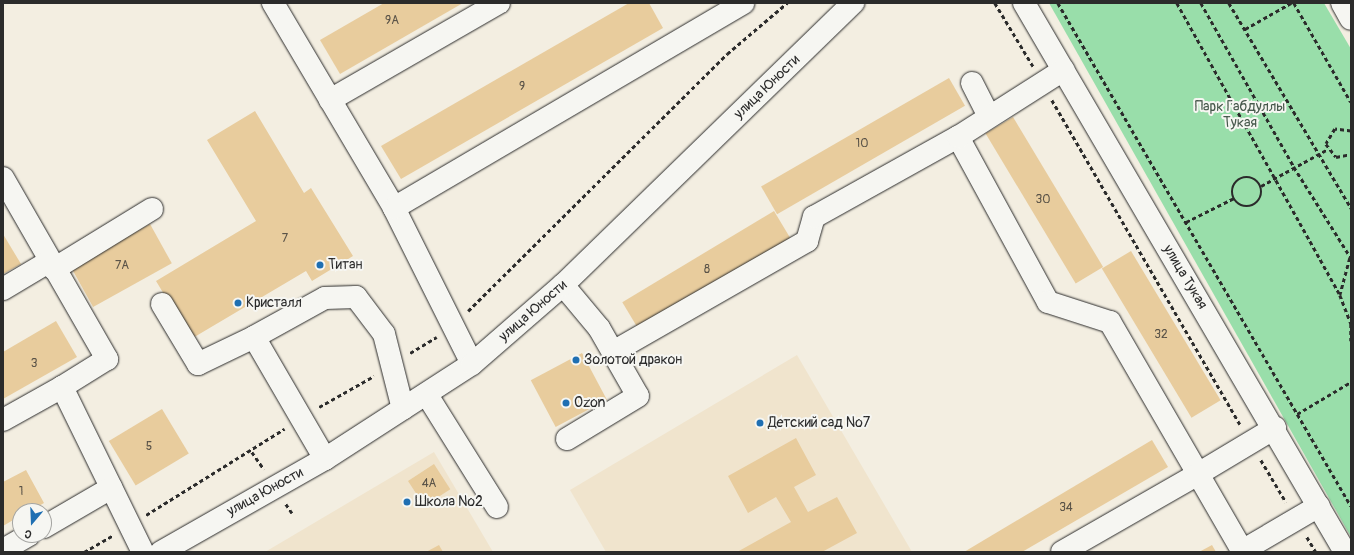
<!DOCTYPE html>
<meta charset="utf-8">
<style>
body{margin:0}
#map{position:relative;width:1354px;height:555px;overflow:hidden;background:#f3eee1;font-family:Pangolin,sans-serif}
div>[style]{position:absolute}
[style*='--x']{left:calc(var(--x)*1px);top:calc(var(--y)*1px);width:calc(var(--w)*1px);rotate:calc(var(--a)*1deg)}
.built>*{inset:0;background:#f0e4cd}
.green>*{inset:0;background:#99deaa}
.building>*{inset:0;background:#e8cc9d;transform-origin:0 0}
.path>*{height:2.5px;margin-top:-1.25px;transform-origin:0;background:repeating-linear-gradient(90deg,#2b2b2b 0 4px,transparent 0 7px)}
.path>.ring{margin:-1.25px;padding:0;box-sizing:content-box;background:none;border:2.5px solid #2b2b2b;border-radius:50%}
.roads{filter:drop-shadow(0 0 1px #2b2b2b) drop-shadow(0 0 1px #2b2b2b)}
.minor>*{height:22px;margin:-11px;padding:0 11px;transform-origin:11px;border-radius:11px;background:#f6f6f2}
.dots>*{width:11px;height:11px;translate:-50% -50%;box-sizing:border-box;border:2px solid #f6f6f2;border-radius:50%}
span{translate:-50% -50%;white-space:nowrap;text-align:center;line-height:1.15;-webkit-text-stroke:4px #f6f6f2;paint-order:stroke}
.number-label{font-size:12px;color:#5a5348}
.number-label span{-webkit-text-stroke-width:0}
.street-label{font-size:14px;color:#2b2b2b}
.park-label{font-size:14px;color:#46584b}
.poi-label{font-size:14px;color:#2b2b2b}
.left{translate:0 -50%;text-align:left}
.frame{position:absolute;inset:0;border:4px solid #2b2b2b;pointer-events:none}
.north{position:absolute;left:12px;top:503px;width:40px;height:40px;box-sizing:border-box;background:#f6f6f2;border:1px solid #a5a5a2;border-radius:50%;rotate:199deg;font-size:11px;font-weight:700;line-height:16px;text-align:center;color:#2b2b2b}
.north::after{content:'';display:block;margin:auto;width:14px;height:18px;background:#1f6fb2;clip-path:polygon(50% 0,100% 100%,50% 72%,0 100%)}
</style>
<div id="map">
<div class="built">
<i style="clip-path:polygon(797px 355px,912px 552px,606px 552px,570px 490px)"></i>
<i style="clip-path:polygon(434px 452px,493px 552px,265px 552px)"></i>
</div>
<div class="green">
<i style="clip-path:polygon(1049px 3px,1324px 3px,1351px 49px,1351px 537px)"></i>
</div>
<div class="building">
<i style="clip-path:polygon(384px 3px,463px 3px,340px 74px,320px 40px)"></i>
<i style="clip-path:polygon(629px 3px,649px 3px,663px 28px,401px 179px,381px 146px)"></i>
<i style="left:949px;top:78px;width:32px;height:217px;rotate:60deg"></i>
<i style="clip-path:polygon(255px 111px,304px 193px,311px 188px,353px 256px,312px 281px,306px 271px,191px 339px,156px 281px,256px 221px,207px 140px)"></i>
<i style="left:1013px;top:117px;width:175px;height:32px;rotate:59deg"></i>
<i style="left:774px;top:211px;width:33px;height:177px;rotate:59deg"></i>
<i style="left:150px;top:224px;width:45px;height:90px;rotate:61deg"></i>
<i style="clip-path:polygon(3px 234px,21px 264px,3px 274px)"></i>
<i style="left:1131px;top:251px;width:174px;height:34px;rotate:59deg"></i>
<i style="clip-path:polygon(56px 321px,77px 357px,3px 399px,3px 352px)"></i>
<i style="left:582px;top:353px;width:53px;height:58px;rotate:62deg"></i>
<i style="left:162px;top:409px;width:52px;height:62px;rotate:59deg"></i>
<i style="clip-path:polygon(796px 438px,816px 475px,794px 487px,808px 512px,837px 497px,857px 533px,822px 552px,737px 552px,791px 522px,776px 497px,748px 513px,728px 476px)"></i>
<i style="clip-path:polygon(1152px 440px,1168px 467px,1022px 552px,964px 552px)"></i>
<i style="left:434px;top:464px;width:30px;height:31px;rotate:57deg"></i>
<i style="clip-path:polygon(26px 470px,44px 503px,30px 511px,20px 511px,20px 516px,3px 526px,3px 482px)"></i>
<i style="clip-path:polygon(439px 545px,443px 552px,426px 552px)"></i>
<i style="clip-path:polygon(1212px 545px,1216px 552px,1199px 552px)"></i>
</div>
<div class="path">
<i style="--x:995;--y:3;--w:74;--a:58.9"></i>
<i style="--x:1058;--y:3;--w:582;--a:59.78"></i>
<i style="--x:1177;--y:3;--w:334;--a:60.8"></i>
<i style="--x:1201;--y:3;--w:189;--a:60.4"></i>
<i style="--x:1294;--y:167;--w:107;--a:57.9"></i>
<i style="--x:1229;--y:3;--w:239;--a:59.2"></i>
<i style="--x:1294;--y:3;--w:114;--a:60.1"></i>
<i style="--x:1245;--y:29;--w:53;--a:-29.5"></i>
<i style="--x:1052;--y:100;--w:375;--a:59.9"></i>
<i style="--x:1351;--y:131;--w:16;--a:-173"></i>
<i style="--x:1335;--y:129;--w:17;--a:121"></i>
<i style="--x:1326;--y:144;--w:16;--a:52"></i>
<i style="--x:1336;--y:157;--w:15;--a:-11"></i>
<i class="ring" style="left:1232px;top:177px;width:27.5px;height:27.5px"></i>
<i style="--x:1261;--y:186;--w:77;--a:-28.9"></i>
<i style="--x:1186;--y:222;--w:54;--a:-26.6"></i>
<i style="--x:1350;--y:258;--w:38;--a:105"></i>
<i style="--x:1340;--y:295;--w:31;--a:69"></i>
<i style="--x:1351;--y:324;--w:17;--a:90"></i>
<i style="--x:468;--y:311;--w:365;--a:-44.8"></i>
<i style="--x:727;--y:54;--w:79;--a:-40.4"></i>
<i style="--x:410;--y:353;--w:31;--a:-31"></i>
<i style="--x:319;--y:407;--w:63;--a:-29.4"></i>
<i style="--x:1297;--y:414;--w:63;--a:-30.7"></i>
<i style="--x:252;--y:452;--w:21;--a:55"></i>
<i style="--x:1261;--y:460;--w:49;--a:59.2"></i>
<i style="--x:286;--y:504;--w:11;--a:56"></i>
<i style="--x:146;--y:515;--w:163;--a:-31.9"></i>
<i style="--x:1307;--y:537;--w:17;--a:59"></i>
<i style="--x:84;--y:552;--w:34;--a:-30"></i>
</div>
<div class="roads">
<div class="minor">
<i style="--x:273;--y:3;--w:238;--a:59.4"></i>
<i style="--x:394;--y:208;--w:174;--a:63.4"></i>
<i style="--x:1024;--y:3;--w:636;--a:59.69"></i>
<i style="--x:1342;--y:3;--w:18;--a:61"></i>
<i style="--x:972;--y:83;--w:37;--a:63"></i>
<i style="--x:330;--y:100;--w:195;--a:-29.9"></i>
<i style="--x:958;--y:137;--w:188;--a:61.4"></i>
<i style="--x:1048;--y:302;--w:65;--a:17.9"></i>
<i style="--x:1110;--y:322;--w:176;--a:59.9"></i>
<i style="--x:1198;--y:474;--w:90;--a:-30.9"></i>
<i style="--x:3;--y:178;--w:209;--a:60.1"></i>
<i style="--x:107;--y:359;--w:53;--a:148.1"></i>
<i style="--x:62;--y:387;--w:184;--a:63.9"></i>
<i style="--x:394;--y:208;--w:405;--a:-30.4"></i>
<i style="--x:54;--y:269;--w:115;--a:-31.5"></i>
<i style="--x:563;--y:285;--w:56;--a:50.1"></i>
<i style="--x:599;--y:328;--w:78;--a:60.2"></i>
<i style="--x:638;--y:396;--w:83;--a:148.8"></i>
<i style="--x:3;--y:289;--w:55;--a:-30.8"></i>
<i style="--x:162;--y:304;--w:70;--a:59"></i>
<i style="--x:198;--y:364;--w:62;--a:-25.7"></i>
<i style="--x:613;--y:352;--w:224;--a:-29.8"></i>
<i style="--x:807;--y:241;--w:25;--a:-74"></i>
<i style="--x:814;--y:217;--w:165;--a:-29.1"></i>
<i style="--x:958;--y:137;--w:125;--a:-32.5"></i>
<i style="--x:427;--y:395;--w:132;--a:58"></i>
<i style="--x:3;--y:420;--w:68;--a:-29.2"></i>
<i style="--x:325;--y:459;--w:141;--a:-120.2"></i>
<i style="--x:254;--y:337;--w:81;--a:-28.8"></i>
<i style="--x:325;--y:298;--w:31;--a:-2"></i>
<i style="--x:356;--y:297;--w:46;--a:52.9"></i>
<i style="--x:384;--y:334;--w:77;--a:75.8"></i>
<i style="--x:44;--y:527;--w:78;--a:-30.2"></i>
<i style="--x:3;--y:550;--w:30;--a:-30"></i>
<i style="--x:1242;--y:551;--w:89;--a:-30.3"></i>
<i style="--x:161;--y:552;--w:189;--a:-29.6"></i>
<i style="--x:325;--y:459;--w:175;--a:-32.9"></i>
<i style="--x:472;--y:364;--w:121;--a:-41"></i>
<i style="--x:563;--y:285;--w:405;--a:-44.2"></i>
<i style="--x:1062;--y:552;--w:157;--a:-29.8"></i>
<i style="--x:1198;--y:474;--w:90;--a:60"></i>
</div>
</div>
<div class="dots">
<i style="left:320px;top:265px;background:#1f6fb2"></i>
<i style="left:238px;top:303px;background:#1f6fb2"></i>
<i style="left:576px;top:360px;background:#1f6fb2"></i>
<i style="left:566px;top:403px;background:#1f6fb2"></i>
<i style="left:760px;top:423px;background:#1f6fb2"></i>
<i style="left:407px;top:502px;background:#1f6fb2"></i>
</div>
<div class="number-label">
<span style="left:392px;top:21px">9А</span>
<span style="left:522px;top:87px">9</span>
<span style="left:862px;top:144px">10</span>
<span style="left:1043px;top:200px">30</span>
<span style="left:285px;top:239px">7</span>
<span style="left:122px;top:266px">7А</span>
<span style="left:707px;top:270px">8</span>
<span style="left:1161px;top:335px">32</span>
<span style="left:34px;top:364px">3</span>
<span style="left:149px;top:447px">5</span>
<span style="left:429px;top:484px">4А</span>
<span style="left:21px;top:492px">1</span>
<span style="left:1066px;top:508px">34</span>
</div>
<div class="street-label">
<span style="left:767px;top:87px;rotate:-44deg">улица Юности</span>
<span style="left:1185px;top:277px;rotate:59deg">улица Тукая</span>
<span style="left:533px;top:311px;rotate:-41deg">улица Юности</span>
<span style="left:265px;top:492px;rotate:-29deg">улица Юности</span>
</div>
<div class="park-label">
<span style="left:1240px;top:115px">Парк Габдуллы<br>Тукая</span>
</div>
<div class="poi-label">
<span class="left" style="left:328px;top:265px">Титан</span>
<span class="left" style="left:246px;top:303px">Кристалл</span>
<span class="left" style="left:584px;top:360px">Золотой дракон</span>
<span class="left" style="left:574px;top:403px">Ozon</span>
<span class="left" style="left:768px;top:423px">Детский сад №7</span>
<span class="left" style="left:415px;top:502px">Школа №2</span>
</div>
<div class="frame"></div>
<div class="north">С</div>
</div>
